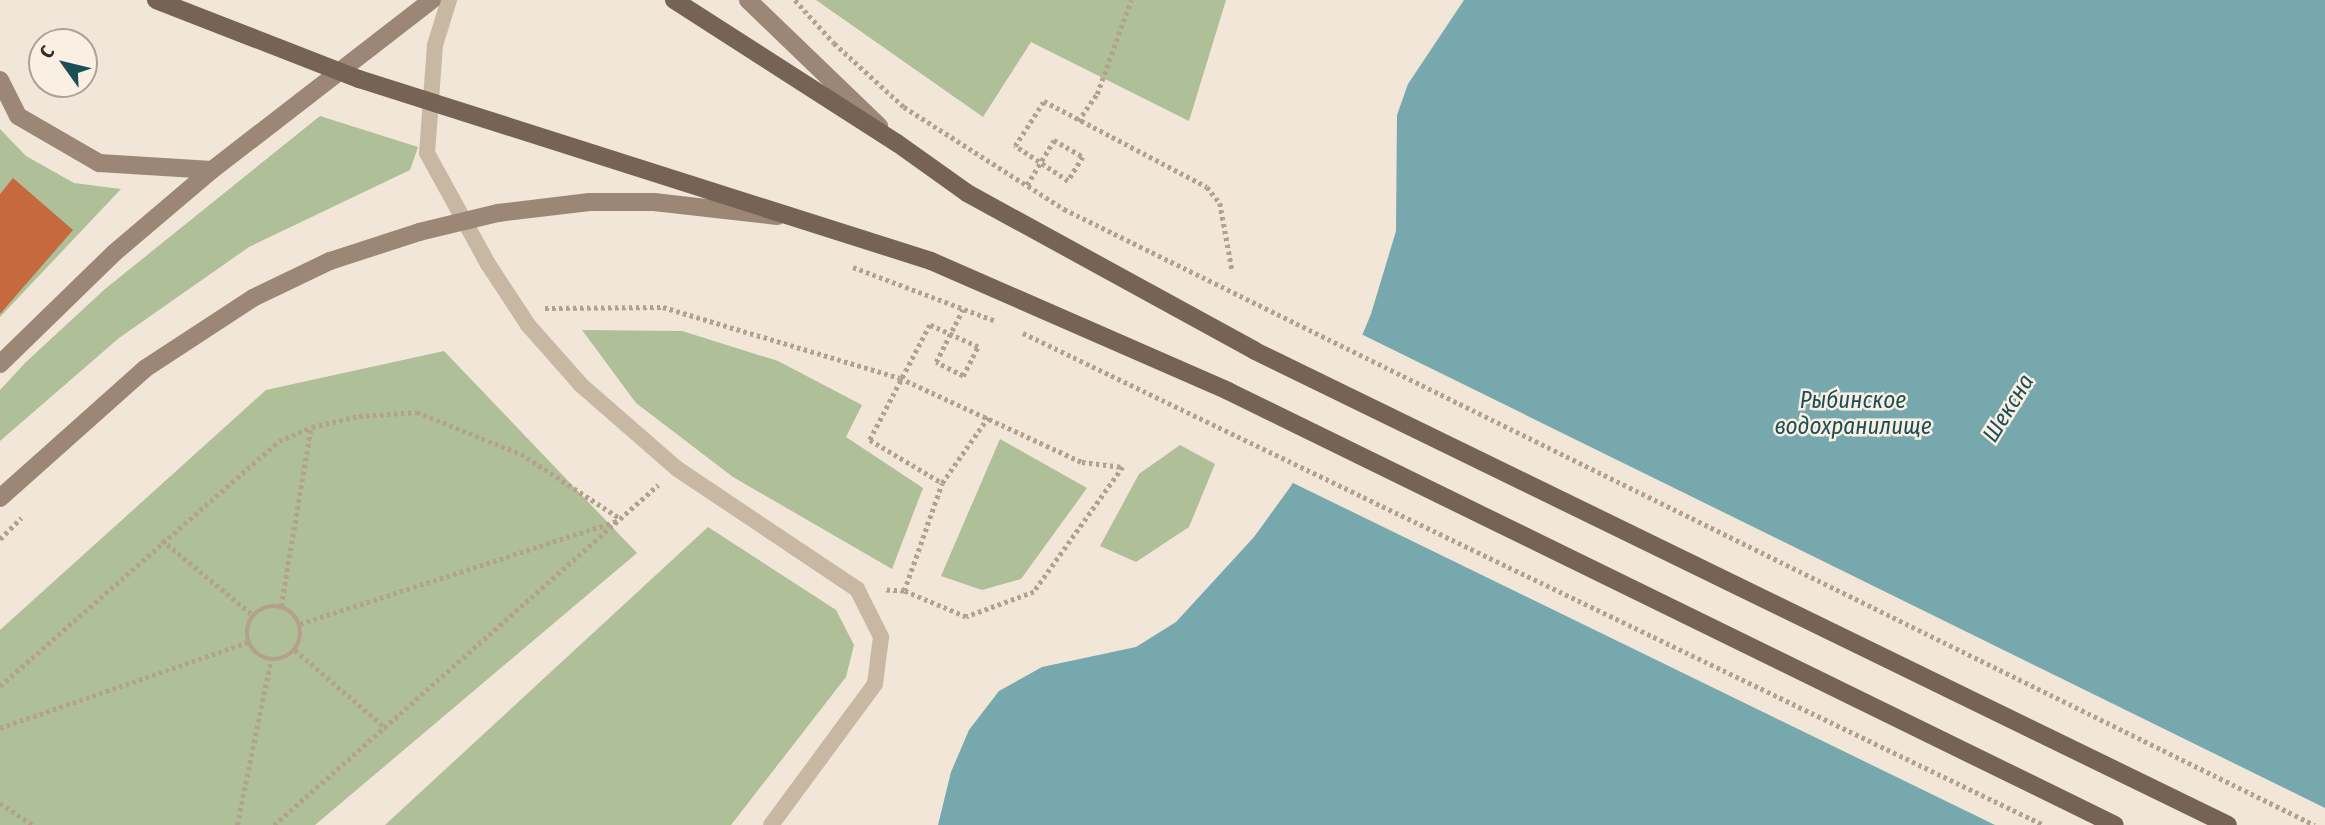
<!DOCTYPE html>
<meta charset="utf-8">
<style>
body{margin:0}
#map{position:relative;width:2325px;height:825px;overflow:hidden;background:#f1e6d7;font-family:"Fira Sans Condensed",sans-serif}
div>[style]{position:absolute}
[style*='--x']{left:calc(var(--x)*1px);top:calc(var(--y)*1px);width:calc(var(--w)*1px);rotate:calc(var(--a)*1deg)}
.green>*{inset:0;background:#afbf97}
.water>*{inset:0;background:#76a8ae}
.pier>*{inset:0;background:#f1e6d7}
.building>*{inset:0;background:#c7693f}
.path>*{height:4.5px;margin-top:-2.25px;transform-origin:0;background:repeating-linear-gradient(90deg,#b4a18d 0 3.5px,transparent 0 7px)}
.path>.ring{margin:-2.25px;padding:0;box-sizing:content-box;background:none;border:4.5px solid #b4a18d;border-radius:50%}
.lane>*{height:16px;margin:-8px;padding:0 8px;transform-origin:8px;border-radius:8px;background:#c8b7a3}
.secondary>*{height:18px;margin:-9px;padding:0 9px;transform-origin:9px;border-radius:9px;background:#9c8675}
.primary>*{height:18px;margin:-9px;padding:0 9px;transform-origin:9px;border-radius:9px;background:#766356}
.path-bridge>*{height:4.5px;margin-top:-2.25px;transform-origin:0;background:repeating-linear-gradient(90deg,#b4a18d 0 3.5px,transparent 0 7px)}
.secondary-bridge>*{height:18px;margin:-9px;padding:0 9px;transform-origin:9px;border-radius:9px;background:#9c8675}
.primary-bridge>*{height:18px;margin:-9px;padding:0 9px;transform-origin:9px;border-radius:9px;background:#766356}
span{translate:-50% -50%;white-space:nowrap;text-align:center;line-height:1.15;-webkit-text-stroke:5px #f9f0e3;paint-order:stroke}
.water-label{font-size:23px;color:#1b4d55;font-style:italic}
.north{position:absolute;left:28px;top:28px;width:70px;height:70px;box-sizing:border-box;background:#f9f0e3;border:2px solid #aaa197;border-radius:50%;rotate:304deg;font-size:19px;font-weight:700;line-height:28px;text-align:center;color:#332b25}
.north::after{content:'';display:block;margin:auto;width:24px;height:32px;background:#1b4d55;clip-path:polygon(50% 0,100% 100%,50% 72%,0 100%)}
</style>
<div id="map">
<div class="green">
<i style="clip-path:polygon(816px 0,1226px 0,1189px 121px,1031px 42px,983px 117px)"></i>
<i style="clip-path:polygon(320px 116px,418px 147px,410px 170px,249px 247px,119px 338px,0 441px,0 390px,26px 362px,105px 289px)"></i>
<i style="clip-path:polygon(0 129px,26px 156px,74px 183px,121px 189px,0 317px,13px 179px,0 194px)"></i>
<i style="clip-path:polygon(582px 330px,682px 331px,778px 361px,862px 405px,846px 437px,923px 488px,892px 569px,733px 477px,636px 403px)"></i>
<i style="clip-path:polygon(444px 351px,637px 553px,315px 825px,0 825px,0 630px,266px 390px)"></i>
<i style="clip-path:polygon(1000px 439px,1087px 488px,1021px 579px,982px 590px,941px 576px)"></i>
<i style="clip-path:polygon(1180px 445px,1215px 464px,1189px 527px,1136px 562px,1100px 546px,1139px 474px)"></i>
<i style="clip-path:polygon(708px 527px,836px 610px,854px 645px,846px 677px,731px 825px,385px 825px)"></i>
</div>
<div class="water">
<i style="clip-path:polygon(1464px 0,2325px 0,2325px 825px,938px 825px,951px 772px,969px 730px,999px 691px,1042px 667px,1136px 647px,1176px 622px,1254px 537px,1291px 486px,1327px 420px,1371px 314px,1396px 231px,1397px 115px,1408px 84px)"></i>
</div>
<div class="pier">
<i style="clip-path:polygon(1359px 333px,2325px 808px,2325px 825px,1995px 825px,1289px 481px,1324px 418px)"></i>
</div>
<div class="building">
<i style="clip-path:polygon(13px 178px,73px 230px,0 314px,0 194px)"></i>
</div>
<div class="path">
<i style="--x:1078;--y:121;--w:33;--a:-55"></i>
<i style="--x:1097;--y:94;--w:100;--a:-70.1"></i>
<i style="--x:1068;--y:181;--w:64;--a:-146.6"></i>
<i style="--x:1015;--y:146;--w:54;--a:-57.2"></i>
<i style="--x:1044;--y:101;--w:184;--a:27.8"></i>
<i style="--x:1207;--y:187;--w:21;--a:51"></i>
<i style="--x:1220;--y:203;--w:67;--a:79.7"></i>
<i style="--x:545;--y:308;--w:118;--a:-0.5"></i>
<i style="--x:663;--y:307;--w:247;--a:16.7"></i>
<i style="--x:900;--y:378;--w:200;--a:24.8"></i>
<i style="--x:1082;--y:462;--w:41;--a:7"></i>
<i style="--x:1123;--y:467;--w:153;--a:125.5"></i>
<i style="--x:1034;--y:592;--w:72;--a:159.8"></i>
<i style="--x:966;--y:617;--w:67;--a:-157.2"></i>
<i style="--x:904;--y:591;--w:18;--a:-177"></i>
<i style="--x:963;--y:376;--w:33;--a:-63"></i>
<i style="--x:978;--y:347;--w:53;--a:-155.4"></i>
<i style="--x:930;--y:325;--w:130;--a:117.6"></i>
<i style="--x:870;--y:440;--w:84;--a:30.8"></i>
<i style="--x:942;--y:483;--w:82;--a:-55"></i>
<i style="--x:0;--y:539;--w:30;--a:-45"></i>
<i style="--x:162;--y:540;--w:118;--a:39.5"></i>
<i style="--x:904;--y:591;--w:114;--a:-70.6"></i>
<i class="ring" style="left:247px;top:606px;width:49.5px;height:49.5px"></i>
<i style="--x:281;--y:606;--w:181;--a:-80.5"></i>
<i style="--x:300;--y:624;--w:333;--a:-18"></i>
<i style="--x:295;--y:650;--w:121;--a:40.7"></i>
<i style="--x:0;--y:686;--w:371;--a:-41.3"></i>
<i style="--x:279;--y:441;--w:36;--a:-23"></i>
<i style="--x:312;--y:427;--w:48;--a:-13.2"></i>
<i style="--x:359;--y:416;--w:58;--a:-3.9"></i>
<i style="--x:417;--y:412;--w:112;--a:22"></i>
<i style="--x:521;--y:454;--w:119;--a:33"></i>
<i style="--x:0;--y:728;--w:262;--a:-19.1"></i>
<i style="--x:0;--y:803;--w:40;--a:34"></i>
<i style="--x:237;--y:825;--w:168;--a:-78.4"></i>
<i style="--x:274;--y:825;--w:513;--a:-41.52"></i>
</div>
<div class="lane">
<i style="--x:449;--y:0;--w:47;--a:107.3"></i>
<i style="--x:435;--y:45;--w:108;--a:94.2"></i>
<i style="--x:427;--y:153;--w:127;--a:61.2"></i>
<i style="--x:488;--y:264;--w:73;--a:56.7"></i>
<i style="--x:528;--y:325;--w:80;--a:48.5"></i>
<i style="--x:581;--y:385;--w:126;--a:41.1"></i>
<i style="--x:676;--y:468;--w:218;--a:33.8"></i>
<i style="--x:857;--y:589;--w:54;--a:63.4"></i>
<i style="--x:881;--y:637;--w:47;--a:97.3"></i>
<i style="--x:875;--y:684;--w:175;--a:126.4"></i>
</div>
<div class="secondary">
<i style="--x:748;--y:0;--w:182;--a:43.9"></i>
<i style="--x:0;--y:80;--w:40;--a:63.4"></i>
<i style="--x:18;--y:116;--w:94;--a:30.1"></i>
<i style="--x:99;--y:163;--w:113;--a:3.5"></i>
<i style="--x:0;--y:364;--w:159;--a:-44.2"></i>
<i style="--x:114;--y:253;--w:128;--a:-40.3"></i>
<i style="--x:212;--y:170;--w:278;--a:-37.7"></i>
<i style="--x:0;--y:498;--w:195;--a:-41.7"></i>
</div>
<div class="primary">
<i style="--x:674;--y:0;--w:265;--a:32.7"></i>
<i style="--x:1255;--y:351;--w:1082;--a:25.97"></i>
<i style="--x:1228;--y:391;--w:987;--a:26.07"></i>
</div>
<div class="path-bridge">
<i style="--x:795;--y:0;--w:58;--a:47.8"></i>
<i style="--x:834;--y:43;--w:95;--a:42.4"></i>
<i style="--x:904;--y:107;--w:190;--a:32.5"></i>
<i style="--x:1064;--y:209;--w:1394;--a:26.22"></i>
<i style="--x:1027;--y:185;--w:52;--a:-59"></i>
<i style="--x:1054;--y:140;--w:34;--a:30"></i>
<i style="--x:1083;--y:157;--w:28;--a:122"></i>
<i style="--x:853;--y:267;--w:153;--a:20.7"></i>
<i style="--x:1023;--y:333;--w:1133;--a:25.73"></i>
<i style="--x:963;--y:376;--w:30;--a:-153"></i>
<i style="--x:936;--y:362;--w:59;--a:-63"></i>
</div>
<div class="secondary-bridge">
<i style="--x:146;--y:368;--w:128;--a:-33.2"></i>
<i style="--x:253;--y:298;--w:85;--a:-25.7"></i>
<i style="--x:330;--y:261;--w:94;--a:-18"></i>
<i style="--x:419;--y:232;--w:81;--a:-13.5"></i>
<i style="--x:498;--y:213;--w:92;--a:-6.9"></i>
<i style="--x:589;--y:202;--w:65;--a:0"></i>
<i style="--x:654;--y:202;--w:124;--a:6.5"></i>
</div>
<div class="primary-bridge">
<i style="--x:156;--y:0;--w:218;--a:21.3"></i>
<i style="--x:359;--y:79;--w:600;--a:17.65"></i>
<i style="--x:931;--y:261;--w:324;--a:23.6"></i>
<i style="--x:897;--y:143;--w:86;--a:35.5"></i>
<i style="--x:967;--y:193;--w:328;--a:28.7"></i>
</div>
<div class="water-label">
<span style="left:1853px;top:413px">Рыбинское<br>водохранилище</span>
<span style="left:2008px;top:408px;rotate:-58deg">Шексна</span>
</div>
<div class="north">С</div>
</div>
